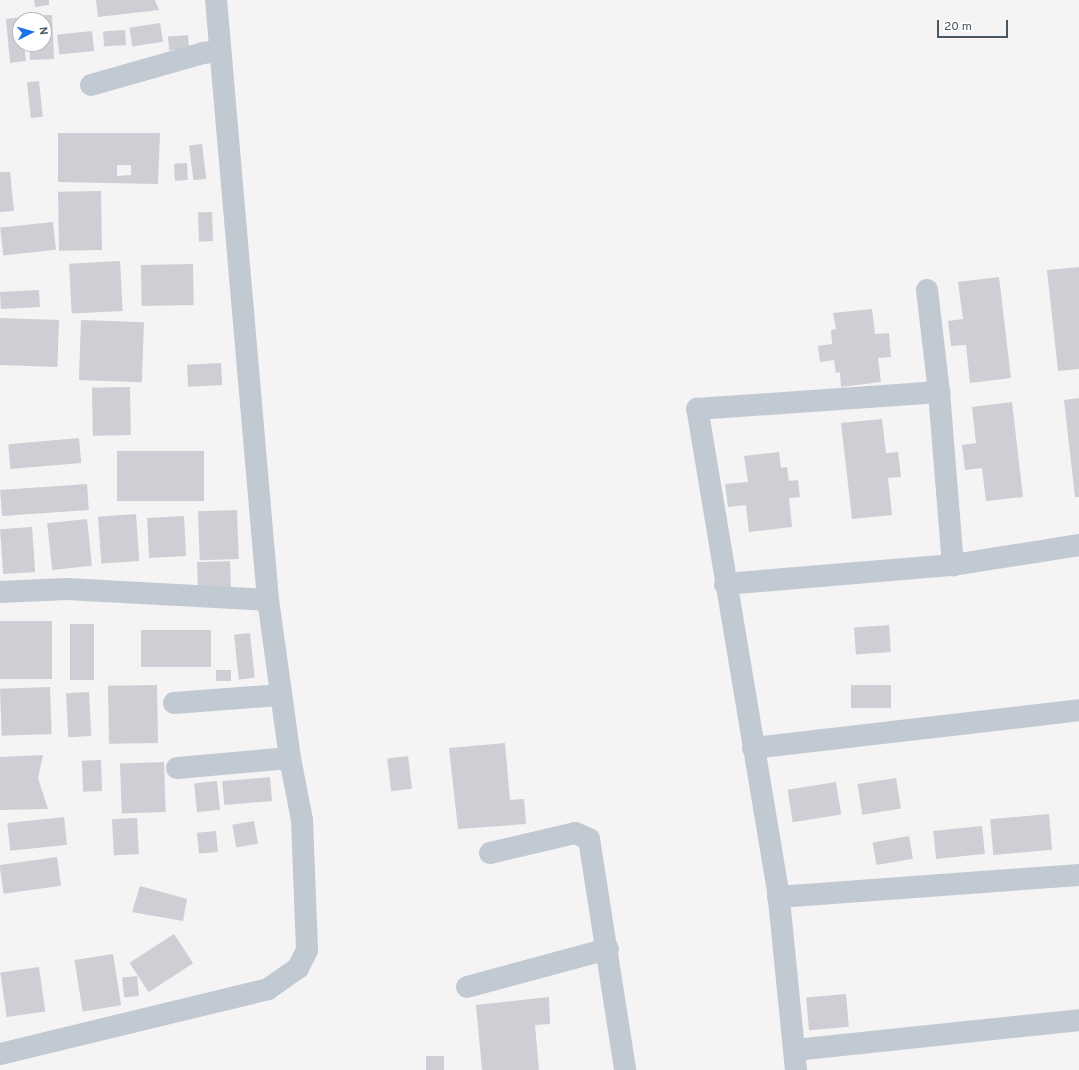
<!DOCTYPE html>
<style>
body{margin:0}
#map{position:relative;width:1079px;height:1070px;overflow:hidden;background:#f5f3f3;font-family:Overpass,sans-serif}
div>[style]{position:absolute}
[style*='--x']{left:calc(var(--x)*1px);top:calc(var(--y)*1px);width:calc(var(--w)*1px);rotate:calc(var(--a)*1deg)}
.building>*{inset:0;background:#cdcfd5;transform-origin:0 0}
.minor>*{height:22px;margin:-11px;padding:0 11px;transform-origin:11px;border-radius:11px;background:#c1cad2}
span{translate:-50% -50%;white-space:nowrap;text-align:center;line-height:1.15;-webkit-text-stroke:3.5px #fff;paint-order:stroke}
.north{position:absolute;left:12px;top:12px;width:40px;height:40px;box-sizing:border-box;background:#fff;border:1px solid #b7bbc0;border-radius:50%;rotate:84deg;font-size:11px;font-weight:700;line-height:16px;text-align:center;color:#4a5661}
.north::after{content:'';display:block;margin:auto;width:14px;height:18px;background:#1a73e8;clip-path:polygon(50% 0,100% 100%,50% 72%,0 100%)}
.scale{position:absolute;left:937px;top:20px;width:71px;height:18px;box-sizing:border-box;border:2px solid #4a5661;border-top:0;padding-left:5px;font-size:12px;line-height:14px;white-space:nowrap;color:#4a5661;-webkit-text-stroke:3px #fff;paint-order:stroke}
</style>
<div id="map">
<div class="building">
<i style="clip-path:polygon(34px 0,49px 0,49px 5px,35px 7px)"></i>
<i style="clip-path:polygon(96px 0,155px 0,159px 10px,98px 17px)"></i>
<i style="clip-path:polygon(52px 15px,54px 59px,30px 60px,29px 44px,44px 44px,44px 20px,28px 20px,28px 16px)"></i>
<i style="clip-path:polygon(21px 17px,20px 44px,24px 44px,26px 61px,10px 63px,6px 19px)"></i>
<i style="left:160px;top:23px;width:19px;height:31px;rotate:81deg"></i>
<i style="left:125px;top:30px;width:15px;height:22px;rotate:86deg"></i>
<i style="left:92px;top:31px;width:20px;height:35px;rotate:84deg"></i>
<i style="left:188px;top:35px;width:14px;height:20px;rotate:86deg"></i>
<i style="left:39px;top:81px;width:36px;height:12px;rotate:84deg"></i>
<i style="clip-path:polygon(evenodd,58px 133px,160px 133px,158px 184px,58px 182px,58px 133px,117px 165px,131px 165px,131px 175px,117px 176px,117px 165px)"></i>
<i style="left:202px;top:144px;width:35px;height:13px;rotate:83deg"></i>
<i style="left:187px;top:163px;width:17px;height:13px;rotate:87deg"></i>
<i style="clip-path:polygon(0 172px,10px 172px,14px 211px,0 212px)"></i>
<i style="left:101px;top:191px;width:59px;height:43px;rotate:89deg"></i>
<i style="left:212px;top:212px;width:29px;height:14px;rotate:88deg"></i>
<i style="left:53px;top:222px;width:28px;height:53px;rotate:84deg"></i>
<i style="left:120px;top:261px;width:50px;height:51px;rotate:87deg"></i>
<i style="left:193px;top:264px;width:41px;height:52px;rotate:89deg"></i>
<i style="clip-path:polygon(1079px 267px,1079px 369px,1058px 371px,1047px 270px)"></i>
<i style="clip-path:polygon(999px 277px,1011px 378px,970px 383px,966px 345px,951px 346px,948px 321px,963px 319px,958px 282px)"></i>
<i style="left:39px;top:290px;width:17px;height:39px;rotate:87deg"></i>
<i style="clip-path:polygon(872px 309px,875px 334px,889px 333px,891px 357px,878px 358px,881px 382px,841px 387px,840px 372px,836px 373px,834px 360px,820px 362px,818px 346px,832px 344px,831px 330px,836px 329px,833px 313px)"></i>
<i style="left:0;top:318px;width:59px;height:47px;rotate:2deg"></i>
<i style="left:81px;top:320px;width:63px;height:60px;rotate:2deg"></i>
<i style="left:221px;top:363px;width:22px;height:34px;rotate:87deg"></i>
<i style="left:130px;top:387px;width:48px;height:38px;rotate:89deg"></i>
<i style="clip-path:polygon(1079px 398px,1079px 497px,1075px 497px,1064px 400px)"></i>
<i style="clip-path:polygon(1012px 402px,1023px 497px,986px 501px,982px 468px,965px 470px,962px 445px,976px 443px,972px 407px)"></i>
<i style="clip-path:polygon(882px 419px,886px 453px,898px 452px,901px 477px,888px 478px,892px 515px,852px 519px,841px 423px)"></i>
<i style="left:79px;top:438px;width:25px;height:71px;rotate:85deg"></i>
<i style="left:117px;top:451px;width:87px;height:50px"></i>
<i style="clip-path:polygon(779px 452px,781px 468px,787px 467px,789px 481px,798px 480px,800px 497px,789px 498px,792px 527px,749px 532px,746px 505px,728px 507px,725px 484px,748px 482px,744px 456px)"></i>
<i style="left:87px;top:484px;width:26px;height:87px;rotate:86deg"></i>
<i style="left:237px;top:510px;width:49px;height:39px;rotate:88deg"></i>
<i style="left:136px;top:514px;width:47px;height:38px;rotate:86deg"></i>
<i style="left:184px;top:516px;width:40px;height:37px;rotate:87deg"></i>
<i style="left:87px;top:519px;width:47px;height:40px;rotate:84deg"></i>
<i style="left:32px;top:527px;width:45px;height:32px;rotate:86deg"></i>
<i style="left:230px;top:561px;width:32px;height:33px;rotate:88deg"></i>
<i style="left:0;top:621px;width:52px;height:58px"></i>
<i style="left:70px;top:624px;width:24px;height:56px"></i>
<i style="left:889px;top:625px;width:27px;height:35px;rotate:86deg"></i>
<i style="left:141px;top:630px;width:70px;height:37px"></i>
<i style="left:250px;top:633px;width:45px;height:16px;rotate:84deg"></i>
<i style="left:231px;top:670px;width:11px;height:15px;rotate:90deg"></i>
<i style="left:157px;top:685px;width:58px;height:49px;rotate:89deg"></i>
<i style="left:891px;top:685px;width:23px;height:40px;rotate:90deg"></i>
<i style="left:50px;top:687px;width:47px;height:50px;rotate:88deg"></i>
<i style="left:89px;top:692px;width:44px;height:23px;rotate:87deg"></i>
<i style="clip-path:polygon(505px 743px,510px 800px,524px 799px,526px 824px,458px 829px,449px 748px)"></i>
<i style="clip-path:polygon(43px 755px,38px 778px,48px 809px,0 810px,0 757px)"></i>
<i style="left:408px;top:756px;width:33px;height:21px;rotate:83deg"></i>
<i style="left:101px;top:760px;width:31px;height:19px;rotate:88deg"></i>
<i style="left:164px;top:762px;width:50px;height:44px;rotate:88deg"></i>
<i style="left:270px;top:777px;width:24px;height:48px;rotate:85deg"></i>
<i style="left:896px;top:778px;width:31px;height:39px;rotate:81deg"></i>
<i style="left:217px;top:781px;width:29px;height:23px;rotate:84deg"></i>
<i style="left:836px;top:782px;width:33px;height:49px;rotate:81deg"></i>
<i style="left:1049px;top:814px;width:36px;height:59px;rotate:85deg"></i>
<i style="left:64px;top:817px;width:28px;height:57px;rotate:84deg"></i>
<i style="left:137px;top:818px;width:36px;height:25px;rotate:87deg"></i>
<i style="left:254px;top:821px;width:23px;height:22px;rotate:80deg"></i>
<i style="left:982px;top:826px;width:28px;height:49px;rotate:84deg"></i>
<i style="left:216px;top:831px;width:21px;height:19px;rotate:85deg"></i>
<i style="left:909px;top:836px;width:23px;height:37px;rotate:80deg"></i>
<i style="left:57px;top:857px;width:29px;height:58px;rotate:82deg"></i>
<i style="clip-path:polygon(140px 886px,187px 899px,183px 921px,132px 912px)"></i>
<i style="left:174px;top:934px;width:35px;height:53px;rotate:57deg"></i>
<i style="left:113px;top:954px;width:52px;height:39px;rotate:81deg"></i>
<i style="left:39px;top:967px;width:45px;height:39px;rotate:82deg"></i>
<i style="left:137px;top:976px;width:20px;height:15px;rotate:84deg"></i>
<i style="left:846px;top:994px;width:33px;height:40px;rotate:85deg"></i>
<i style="clip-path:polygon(549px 997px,550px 1024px,535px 1025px,539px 1070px,482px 1070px,476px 1005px)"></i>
<i style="left:426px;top:1056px;width:18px;height:14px"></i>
</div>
<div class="minor">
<i style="--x:91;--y:85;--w:116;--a:-15.9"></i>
<i style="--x:203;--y:53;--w:17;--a:-7"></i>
<i style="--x:927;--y:290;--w:103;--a:83.3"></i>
<i style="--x:939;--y:392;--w:174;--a:85.4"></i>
<i style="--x:725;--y:584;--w:229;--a:-4.8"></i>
<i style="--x:953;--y:565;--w:128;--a:-9"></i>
<i style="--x:0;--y:592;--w:67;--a:-2.6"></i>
<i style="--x:67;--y:589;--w:201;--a:3.1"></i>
<i style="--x:174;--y:703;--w:107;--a:-4.3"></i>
<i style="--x:753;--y:748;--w:328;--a:-6.6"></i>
<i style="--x:177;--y:768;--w:113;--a:-5.1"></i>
<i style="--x:490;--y:853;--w:87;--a:-13.2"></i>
<i style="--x:575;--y:833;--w:15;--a:23"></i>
<i style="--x:589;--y:839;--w:234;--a:81.1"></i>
<i style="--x:778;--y:897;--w:302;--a:-4.2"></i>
<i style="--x:467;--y:987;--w:146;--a:-15.1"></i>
<i style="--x:795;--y:1050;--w:286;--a:-6"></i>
<i style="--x:0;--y:1054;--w:276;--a:-13.6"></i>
<i style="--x:268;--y:989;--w:37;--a:-35"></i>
<i style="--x:298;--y:968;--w:20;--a:-63"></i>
<i style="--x:307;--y:950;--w:130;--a:-92.2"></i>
<i style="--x:302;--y:820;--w:63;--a:-101"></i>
<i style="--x:290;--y:758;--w:160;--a:-97.9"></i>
<i style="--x:268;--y:600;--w:602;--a:-94.95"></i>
<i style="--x:796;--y:1070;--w:180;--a:-95.7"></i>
<i style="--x:778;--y:891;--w:489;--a:-99.5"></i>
<i style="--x:697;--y:409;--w:243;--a:-4"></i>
</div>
<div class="north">N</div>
<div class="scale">20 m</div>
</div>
